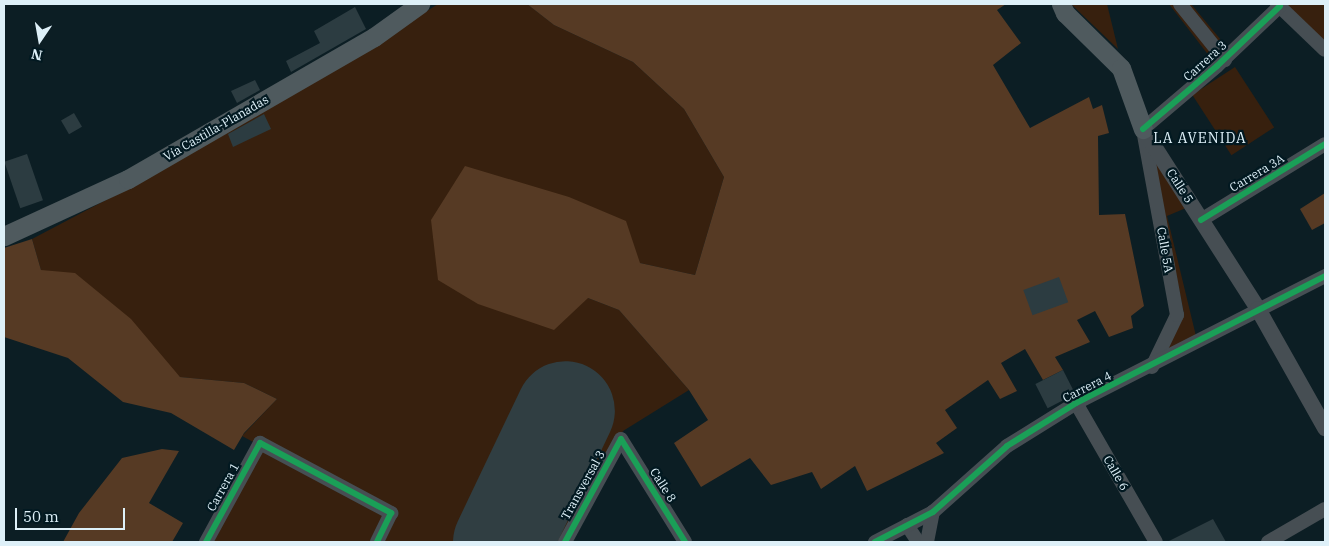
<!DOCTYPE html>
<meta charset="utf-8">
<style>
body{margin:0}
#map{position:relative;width:1329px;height:546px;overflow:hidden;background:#0c1e24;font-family:"IBM Plex Serif",serif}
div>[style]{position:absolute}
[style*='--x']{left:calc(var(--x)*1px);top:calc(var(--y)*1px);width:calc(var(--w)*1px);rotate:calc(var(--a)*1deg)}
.green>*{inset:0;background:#37200e;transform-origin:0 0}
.forest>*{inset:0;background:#563a24}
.runway>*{height:99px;margin:-49.5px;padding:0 49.5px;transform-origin:49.5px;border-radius:49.5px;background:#303e42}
.building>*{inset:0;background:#2c3c41;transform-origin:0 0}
.minor>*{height:14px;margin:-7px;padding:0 7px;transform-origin:7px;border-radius:7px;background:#464e53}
.tertiary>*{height:16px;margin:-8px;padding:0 8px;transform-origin:8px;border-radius:8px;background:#464e53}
.secondary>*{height:19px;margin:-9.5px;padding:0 9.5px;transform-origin:9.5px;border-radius:9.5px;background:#4f5a5e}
.cycleway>*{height:6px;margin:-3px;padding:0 3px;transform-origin:3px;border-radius:3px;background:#1a9f57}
span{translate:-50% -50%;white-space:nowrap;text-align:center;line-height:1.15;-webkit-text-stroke:4.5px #021921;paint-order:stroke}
.street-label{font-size:12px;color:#def0f8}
.neighbourhood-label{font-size:14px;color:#def0f8;letter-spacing:1px}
.frame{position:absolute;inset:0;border:5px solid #def0f8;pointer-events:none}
.north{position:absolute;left:15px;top:15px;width:50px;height:50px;-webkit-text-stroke:4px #021921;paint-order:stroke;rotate:192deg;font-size:14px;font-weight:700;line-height:20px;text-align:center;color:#def0f8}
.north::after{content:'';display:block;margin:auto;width:18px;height:22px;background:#def0f8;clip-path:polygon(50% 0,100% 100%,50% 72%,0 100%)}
.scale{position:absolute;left:15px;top:508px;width:110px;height:22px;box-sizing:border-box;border:2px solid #def0f8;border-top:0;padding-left:6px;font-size:15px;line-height:18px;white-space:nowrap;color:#def0f8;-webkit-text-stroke:4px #021921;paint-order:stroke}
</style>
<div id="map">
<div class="green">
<i style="clip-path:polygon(438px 4px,527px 4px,554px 25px,633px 62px,684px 109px,724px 177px,695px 275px,640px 263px,588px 298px,619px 310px,689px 390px,623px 431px,560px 542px,213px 542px,257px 444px,242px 436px,277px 399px,244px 383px,180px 377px,41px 270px,32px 239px,123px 191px,375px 44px)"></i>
<i style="clip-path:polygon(1071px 4px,1107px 4px,1118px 49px)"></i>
<i style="clip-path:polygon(1169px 4px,1191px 4px,1226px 46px,1213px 61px)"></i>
<i style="clip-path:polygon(1284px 4px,1325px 4px,1325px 42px)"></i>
<i style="left:1235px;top:67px;width:72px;height:51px;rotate:57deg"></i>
<i style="clip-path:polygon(1151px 149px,1186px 208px,1167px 216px,1196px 336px,1161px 357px,1184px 314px)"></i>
</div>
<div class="forest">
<i style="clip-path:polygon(527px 4px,1006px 4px,997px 10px,1021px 43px,993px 65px,1030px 128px,1089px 97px,1093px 109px,1102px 105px,1109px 133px,1098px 136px,1099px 215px,1125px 214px,1144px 306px,1131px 316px,1133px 328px,1109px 337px,1095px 311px,1077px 320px,1090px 342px,1055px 357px,1063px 370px,1043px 380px,1025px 349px,1001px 363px,1017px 391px,1000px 399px,988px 380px,945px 410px,957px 428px,936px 443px,944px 453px,867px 491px,855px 466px,821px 489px,812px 472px,771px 485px,750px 458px,701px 487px,674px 443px,708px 420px,689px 390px,619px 310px,588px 298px,554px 330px,478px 304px,438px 280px,431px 220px,465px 166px,569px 197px,626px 221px,640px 263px,695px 275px,724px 177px,684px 109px,633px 62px,554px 25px)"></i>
<i style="clip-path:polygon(1325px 193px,1325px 223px,1312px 230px,1300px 209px)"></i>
<i style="clip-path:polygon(32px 239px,41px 270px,75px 273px,131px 319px,180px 377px,244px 383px,277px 399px,244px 433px,234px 450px,171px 413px,123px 402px,68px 358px,4px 337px,4px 248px)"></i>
<i style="clip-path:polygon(162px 449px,179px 451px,149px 503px,183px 523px,172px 542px,63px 542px,79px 513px,122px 458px)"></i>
</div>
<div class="runway">
<i style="--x:502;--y:542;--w:146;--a:-64.5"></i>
</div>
<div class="building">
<i style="clip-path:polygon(355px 7px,366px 29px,291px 72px,286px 61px,320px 43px,314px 31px)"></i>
<i style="clip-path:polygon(255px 80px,260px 90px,237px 103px,231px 91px)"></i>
<i style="left:74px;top:113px;width:16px;height:15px;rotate:60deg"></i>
<i style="clip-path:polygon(264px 114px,271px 129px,233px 147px,228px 134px)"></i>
<i style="left:27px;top:154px;width:49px;height:24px;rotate:71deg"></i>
<i style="left:1059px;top:277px;width:27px;height:38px;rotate:70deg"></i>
<i style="left:1063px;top:370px;width:27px;height:31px;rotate:63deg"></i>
<i style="clip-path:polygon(1213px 519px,1226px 542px,1167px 542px)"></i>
</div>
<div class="minor">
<i style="--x:1180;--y:4;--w:72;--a:51.2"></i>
<i style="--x:1277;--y:4;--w:66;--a:43.8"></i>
<i style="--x:1201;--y:220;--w:145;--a:-31.5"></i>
<i style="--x:1152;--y:367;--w:58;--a:-64.3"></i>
<i style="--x:1177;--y:315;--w:189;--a:-100.4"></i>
<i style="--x:1143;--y:129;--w:97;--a:-40.4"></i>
<i style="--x:1217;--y:66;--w:87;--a:-43.6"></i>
<i style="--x:1076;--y:403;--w:160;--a:60.1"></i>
<i style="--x:907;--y:525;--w:20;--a:57"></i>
<i style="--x:206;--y:542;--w:113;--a:-61.4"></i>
<i style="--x:260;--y:443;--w:149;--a:28.1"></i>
<i style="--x:391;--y:513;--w:32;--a:116"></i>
<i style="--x:565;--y:542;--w:117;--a:-61.5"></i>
<i style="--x:621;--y:439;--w:121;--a:58.1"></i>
<i style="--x:875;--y:542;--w:65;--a:-27.3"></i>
<i style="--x:933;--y:512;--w:99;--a:-41.7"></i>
<i style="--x:1007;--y:446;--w:81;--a:-31.9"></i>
<i style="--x:1076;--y:403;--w:280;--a:-27"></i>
<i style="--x:927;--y:542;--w:31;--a:-79"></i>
<i style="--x:1268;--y:542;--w:66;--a:-30.1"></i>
</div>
<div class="tertiary">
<i style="--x:1143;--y:129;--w:214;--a:57.4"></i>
<i style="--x:1258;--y:309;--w:137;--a:60.6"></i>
</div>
<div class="secondary">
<i style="--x:1061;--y:4;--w:10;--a:66"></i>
<i style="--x:1065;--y:13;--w:78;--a:44.5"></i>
<i style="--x:1121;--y:68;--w:65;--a:70.2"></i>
<i style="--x:4;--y:236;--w:136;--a:-24.7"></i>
<i style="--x:128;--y:179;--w:284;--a:-30"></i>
<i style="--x:374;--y:37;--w:57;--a:-35.7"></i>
</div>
<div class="cycleway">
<i style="--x:1143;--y:129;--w:97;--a:-40.4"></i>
<i style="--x:1217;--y:66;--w:87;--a:-43.6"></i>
<i style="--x:1201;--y:220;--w:145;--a:-31.5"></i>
<i style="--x:206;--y:542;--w:113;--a:-61.4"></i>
<i style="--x:260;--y:443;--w:149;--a:28.1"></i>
<i style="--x:391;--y:513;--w:32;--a:116"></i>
<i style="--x:565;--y:542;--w:117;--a:-61.5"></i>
<i style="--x:621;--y:439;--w:121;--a:58.1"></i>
<i style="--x:875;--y:542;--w:65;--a:-27.3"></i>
<i style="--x:933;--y:512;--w:99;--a:-41.7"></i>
<i style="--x:1007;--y:446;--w:81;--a:-31.9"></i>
<i style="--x:1076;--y:403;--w:280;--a:-27"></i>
</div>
<div class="street-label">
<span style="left:1205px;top:61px;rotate:-42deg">Carrera 3</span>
<span style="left:216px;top:128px;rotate:-30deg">Vía Castilla-Planadas</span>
<span style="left:1257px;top:173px;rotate:-31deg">Carrera 3A</span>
<span style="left:1180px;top:186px;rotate:57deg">Calle 5</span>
<span style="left:1165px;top:250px;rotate:80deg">Calle 5A</span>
<span style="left:1087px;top:387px;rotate:-27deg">Carrera 4</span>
<span style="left:1116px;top:473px;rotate:60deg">Calle 6</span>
<span style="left:583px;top:485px;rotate:-61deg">Transversal 3</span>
<span style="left:663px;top:485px;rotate:58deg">Calle 8</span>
<span style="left:223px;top:487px;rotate:-61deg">Carrera 1</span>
</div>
<div class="neighbourhood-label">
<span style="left:1200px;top:138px">LA AVENIDA</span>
</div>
<div class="frame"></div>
<div class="north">N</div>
<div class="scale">50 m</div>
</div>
